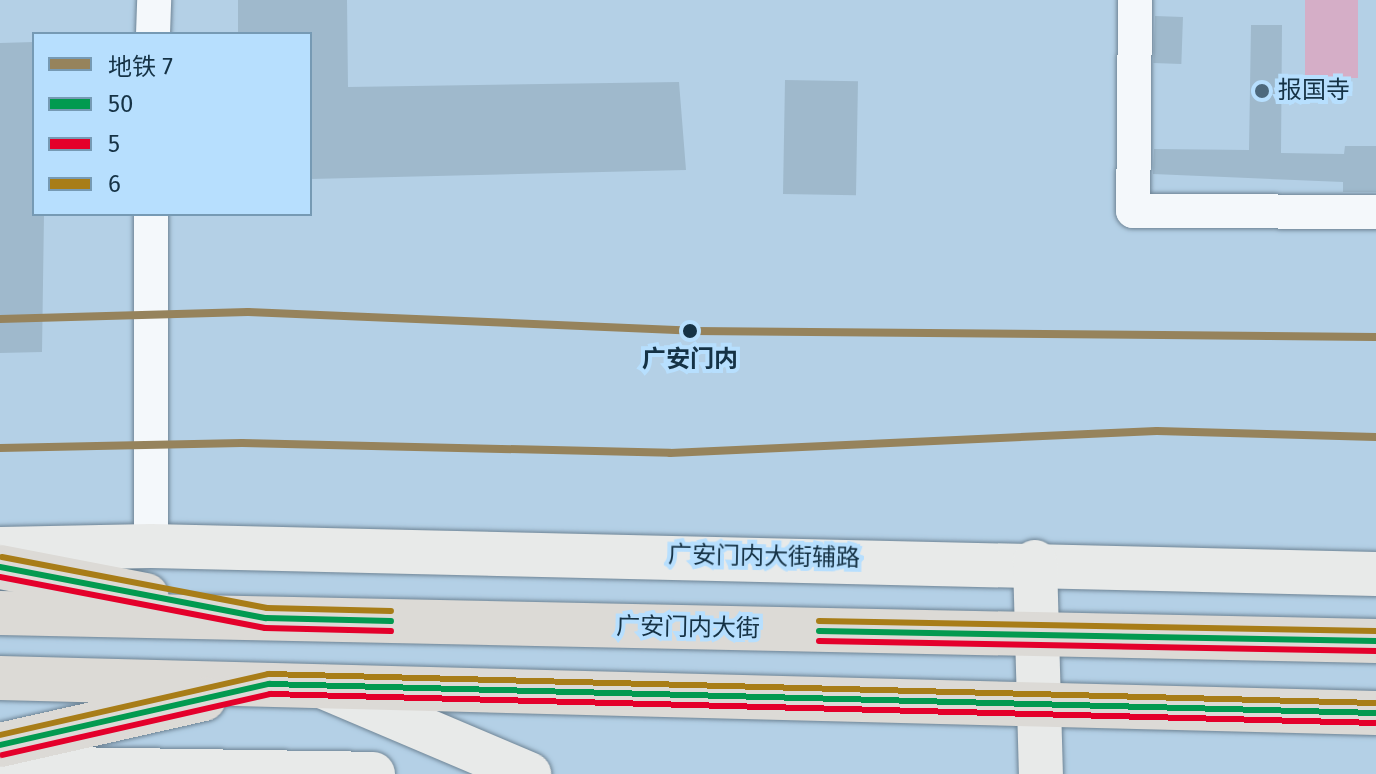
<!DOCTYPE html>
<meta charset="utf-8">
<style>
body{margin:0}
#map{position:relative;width:1376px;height:774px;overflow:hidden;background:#b4d0e6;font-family:"Fira Sans","Noto Sans SC",sans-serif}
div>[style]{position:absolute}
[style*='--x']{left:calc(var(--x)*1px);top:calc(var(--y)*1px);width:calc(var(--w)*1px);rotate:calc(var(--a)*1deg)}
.green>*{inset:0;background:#d5aec7;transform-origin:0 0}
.building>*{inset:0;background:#9fb9cc;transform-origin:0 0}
.roads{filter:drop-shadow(0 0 2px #6e8495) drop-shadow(0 0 2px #6e8495)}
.street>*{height:34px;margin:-17px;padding:0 17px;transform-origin:17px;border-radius:17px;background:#f4f8fb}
.secondary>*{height:44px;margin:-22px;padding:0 22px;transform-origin:22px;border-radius:22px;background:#e8eae9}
.primary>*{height:44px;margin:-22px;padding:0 22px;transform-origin:22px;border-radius:22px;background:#dcdad6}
.bus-1>*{height:6px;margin:-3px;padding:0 3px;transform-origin:3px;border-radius:3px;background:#029a50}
.bus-2>*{height:6px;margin:-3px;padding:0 3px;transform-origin:3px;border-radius:3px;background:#e4002b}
.bus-3>*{height:6px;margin:-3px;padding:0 3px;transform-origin:3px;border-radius:3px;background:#a87d18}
.metro-1>*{height:8px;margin:-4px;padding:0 4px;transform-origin:4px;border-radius:4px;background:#96835c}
.dots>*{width:22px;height:22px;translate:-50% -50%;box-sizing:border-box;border:4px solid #b7dffe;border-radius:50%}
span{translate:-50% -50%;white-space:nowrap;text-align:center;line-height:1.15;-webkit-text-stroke:8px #b7dffe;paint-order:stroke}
.poi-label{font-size:24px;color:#153245}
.left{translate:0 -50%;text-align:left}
.stop-label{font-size:24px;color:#153245;font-weight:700}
.street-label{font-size:24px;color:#153245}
.legend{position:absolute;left:32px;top:32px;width:280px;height:184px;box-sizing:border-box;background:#b7dffe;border:2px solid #769ab4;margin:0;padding:10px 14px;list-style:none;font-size:24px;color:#153245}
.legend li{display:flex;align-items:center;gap:16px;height:40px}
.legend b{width:40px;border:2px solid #769ab4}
</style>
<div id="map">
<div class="green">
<i style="left:1305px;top:0;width:53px;height:78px"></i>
</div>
<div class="building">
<i style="clip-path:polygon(238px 0,347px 0,348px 87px,679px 82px,686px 170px,310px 179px,310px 34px,238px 34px)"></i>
<i style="left:1155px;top:16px;width:28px;height:47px;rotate:2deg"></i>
<i style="clip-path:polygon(1251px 25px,1282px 25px,1281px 153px,1344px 154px,1345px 146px,1376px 146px,1376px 192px,1343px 192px,1343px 182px,1153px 174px,1154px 149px,1249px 150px)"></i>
<i style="clip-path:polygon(34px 42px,34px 214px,44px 214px,42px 352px,0 353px,0 43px)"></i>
<i style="left:785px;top:80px;width:73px;height:114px;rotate:1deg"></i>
</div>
<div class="roads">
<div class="street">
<i style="--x:1135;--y:0;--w:211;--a:90.5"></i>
<i style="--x:1133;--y:211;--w:243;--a:0.2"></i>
<i style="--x:153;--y:34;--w:34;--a:-88"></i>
<i style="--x:151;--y:214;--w:332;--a:90"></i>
</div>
<div class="secondary">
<i style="--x:0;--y:549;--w:151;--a:-1.1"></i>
<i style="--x:151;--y:546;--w:1225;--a:1.31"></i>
<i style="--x:1035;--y:562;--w:212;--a:88.4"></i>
<i style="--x:324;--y:687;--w:223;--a:23"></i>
<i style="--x:0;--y:768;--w:373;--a:0.9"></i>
</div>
<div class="primary">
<i style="--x:0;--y:567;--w:149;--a:10.9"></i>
<i style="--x:0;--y:613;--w:1376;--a:1.17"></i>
<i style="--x:0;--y:678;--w:1376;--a:1.46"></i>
<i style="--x:0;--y:745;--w:209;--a:-12.7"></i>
</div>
</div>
<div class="bus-1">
<i style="--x:0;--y:567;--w:271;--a:10.9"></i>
<i style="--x:266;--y:618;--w:125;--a:1.4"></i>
<i style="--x:819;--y:631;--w:557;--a:1.03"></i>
<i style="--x:0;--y:745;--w:276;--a:-12.8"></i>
<i style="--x:269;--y:684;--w:1107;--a:1.5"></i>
</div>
<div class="bus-2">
<i style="--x:0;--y:577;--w:270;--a:10.9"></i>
<i style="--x:265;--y:628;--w:126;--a:1.4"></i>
<i style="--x:819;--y:641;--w:557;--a:1.03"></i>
<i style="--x:2;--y:755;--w:275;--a:-12.8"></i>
<i style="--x:270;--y:694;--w:1106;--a:1.5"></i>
</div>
<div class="bus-3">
<i style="--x:2;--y:557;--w:270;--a:10.9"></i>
<i style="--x:267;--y:608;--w:124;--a:1.4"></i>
<i style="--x:819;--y:621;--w:557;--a:1.03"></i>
<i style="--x:0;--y:735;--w:275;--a:-12.8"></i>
<i style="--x:268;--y:674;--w:1108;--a:1.5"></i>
</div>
<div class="metro-1">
<i style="--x:0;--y:319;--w:248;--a:-1.6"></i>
<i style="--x:248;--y:312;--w:446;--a:2.4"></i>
<i style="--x:694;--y:331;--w:682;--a:0.5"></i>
<i style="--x:0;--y:448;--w:242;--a:-1.2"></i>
<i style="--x:242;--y:443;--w:428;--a:1.3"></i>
<i style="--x:670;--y:453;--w:487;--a:-2.6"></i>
<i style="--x:1157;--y:431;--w:219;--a:1.6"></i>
</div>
<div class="dots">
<i style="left:1262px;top:91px;background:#4d697d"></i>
<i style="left:690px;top:331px;background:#153245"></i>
</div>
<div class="poi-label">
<span class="left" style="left:1278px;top:91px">报国寺</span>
</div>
<div class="stop-label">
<span style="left:690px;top:360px">广安门内</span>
</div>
<div class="street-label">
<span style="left:764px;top:557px;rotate:1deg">广安门内大街辅路</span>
<span style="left:688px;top:628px;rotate:1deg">广安门内大街</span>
</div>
<ul class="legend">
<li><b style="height:10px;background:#96835c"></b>地铁 7</li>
<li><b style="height:10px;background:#029a50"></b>50</li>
<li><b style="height:10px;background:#e4002b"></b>5</li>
<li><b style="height:10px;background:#a87d18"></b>6</li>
</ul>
</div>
